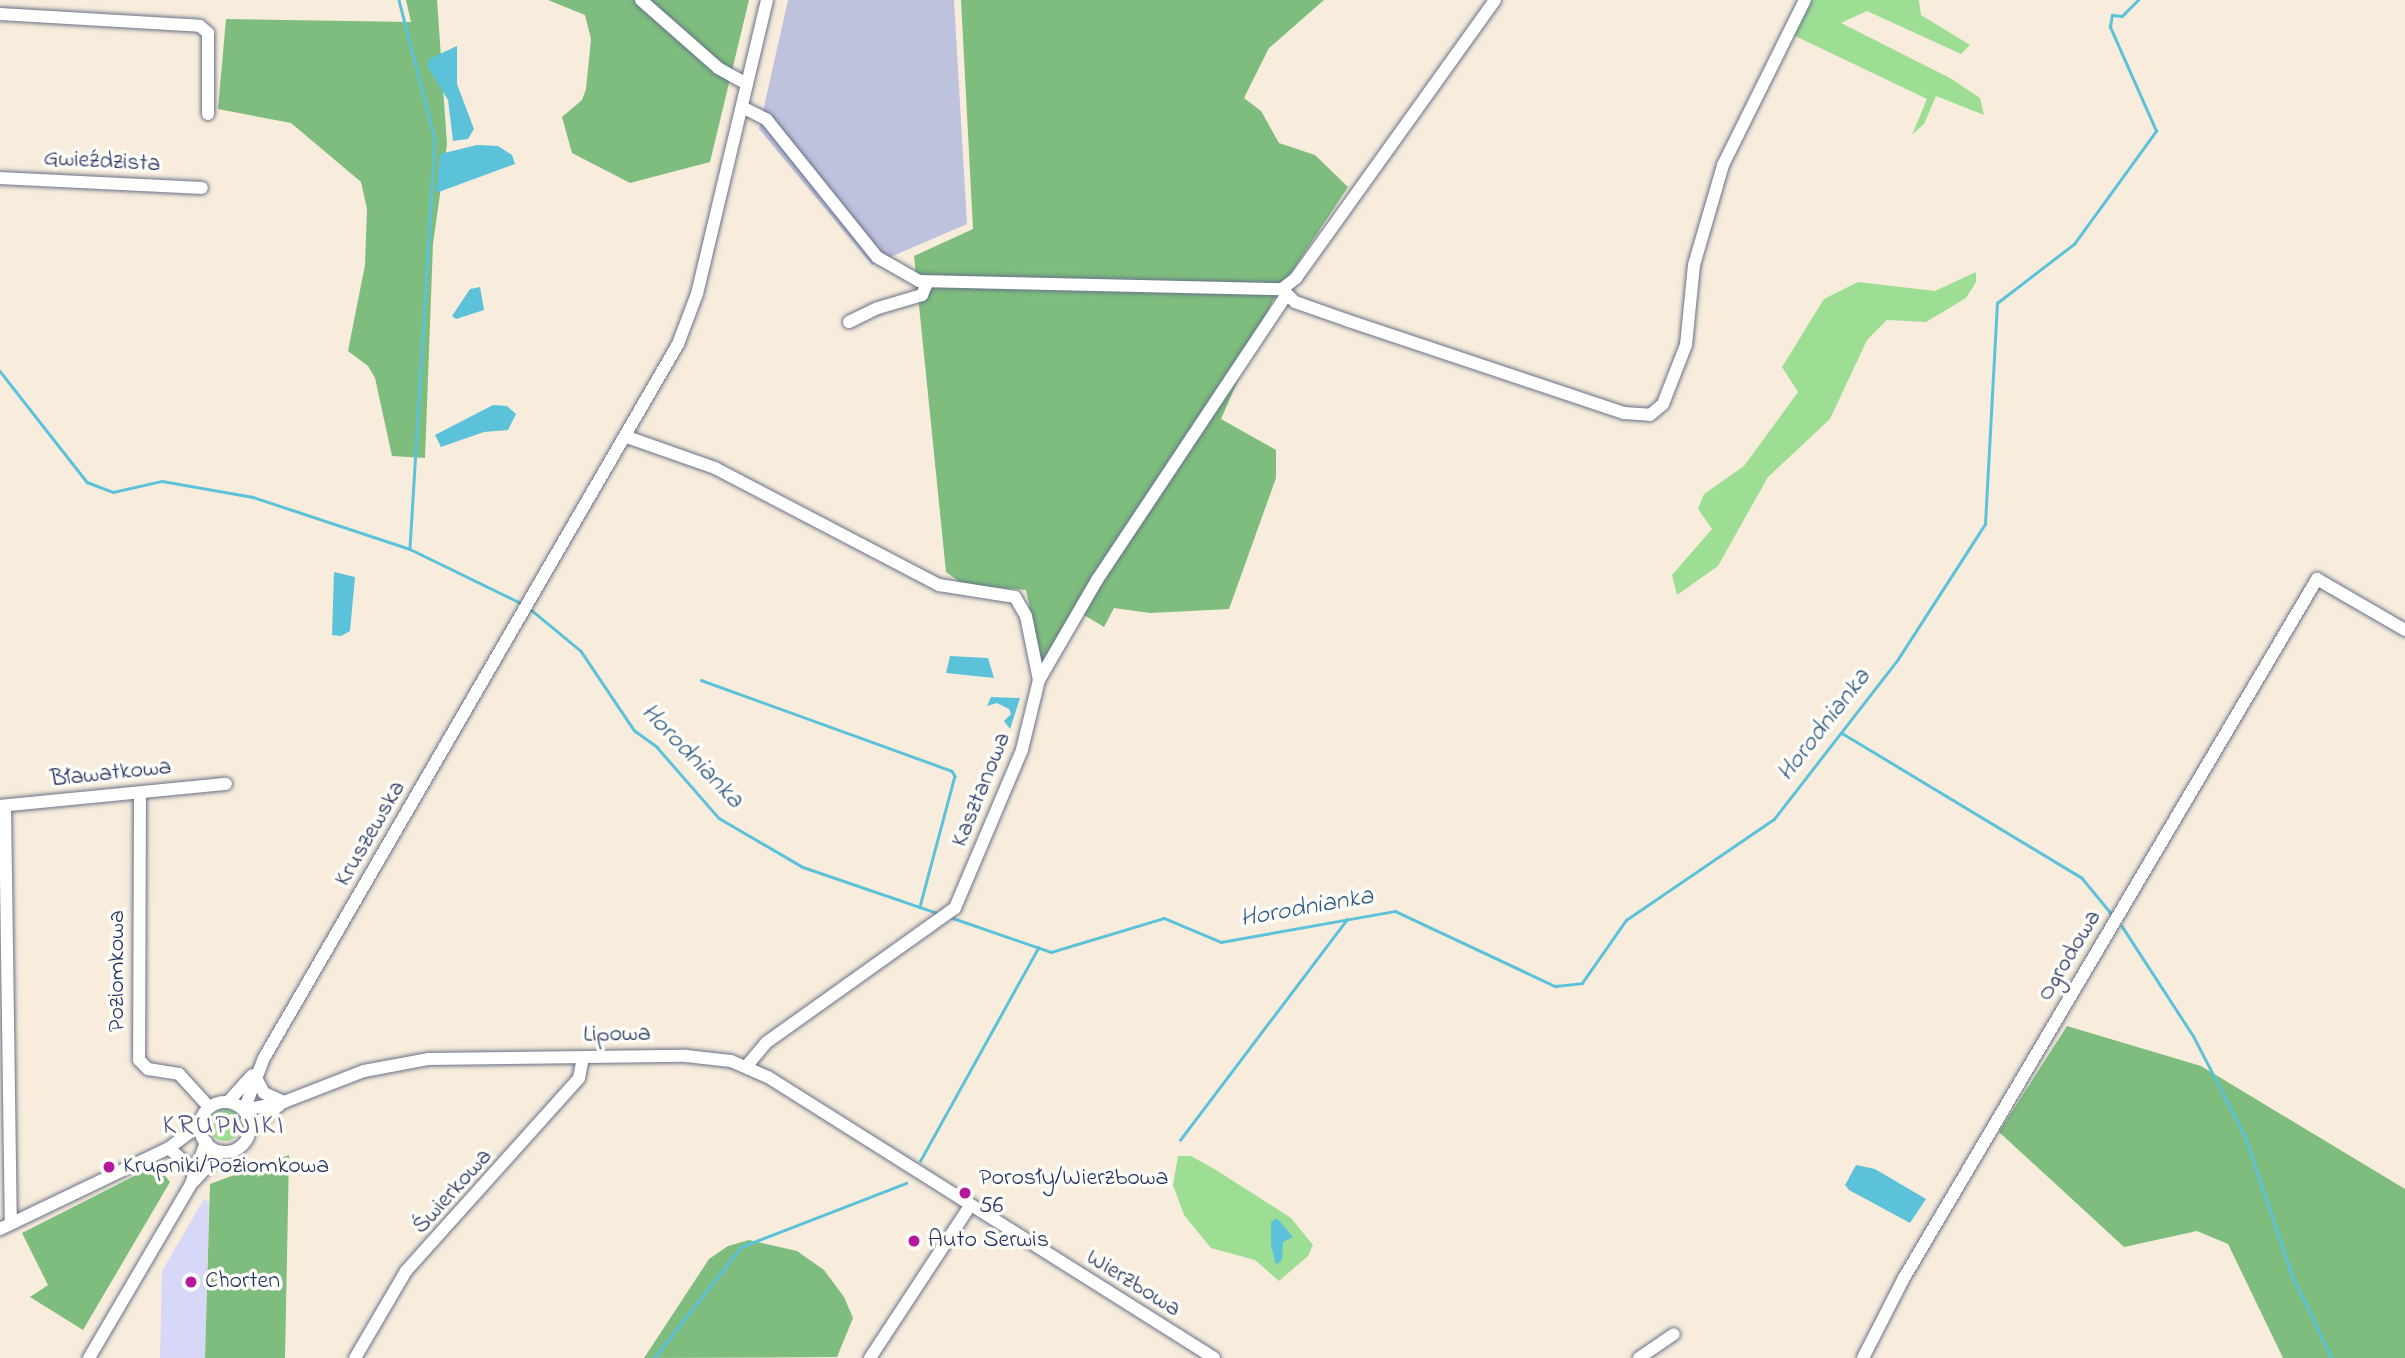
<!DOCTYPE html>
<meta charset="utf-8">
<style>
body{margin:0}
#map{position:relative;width:2405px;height:1358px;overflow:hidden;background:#f8eddc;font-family:"Indie Flower",sans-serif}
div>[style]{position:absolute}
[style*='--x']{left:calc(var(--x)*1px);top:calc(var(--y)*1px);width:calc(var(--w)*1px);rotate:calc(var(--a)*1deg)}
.built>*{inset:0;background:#d7d7f8}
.industrial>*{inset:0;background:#bfc2dd}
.green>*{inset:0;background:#9dde94}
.round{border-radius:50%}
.forest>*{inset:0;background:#7ebd7e}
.water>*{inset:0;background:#5cc2da}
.stream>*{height:2.5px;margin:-1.25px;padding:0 1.25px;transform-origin:1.25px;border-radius:1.25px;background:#5cc2da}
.roads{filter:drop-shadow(0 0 2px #68728a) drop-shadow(0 0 2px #68728a)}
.minor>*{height:12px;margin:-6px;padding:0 6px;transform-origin:6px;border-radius:6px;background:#fff}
.minor>.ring{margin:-6px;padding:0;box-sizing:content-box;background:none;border:12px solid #fff;border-radius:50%}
.dots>*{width:19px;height:19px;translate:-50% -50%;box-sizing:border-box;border:4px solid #fdfcf7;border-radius:50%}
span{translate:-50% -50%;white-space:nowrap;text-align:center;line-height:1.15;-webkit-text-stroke:7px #fdfcf7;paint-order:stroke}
.street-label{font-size:24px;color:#1b2f5e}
.poi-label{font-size:24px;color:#1b2f5e}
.left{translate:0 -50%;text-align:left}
.water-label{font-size:26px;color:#2e5b83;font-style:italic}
.quarter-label{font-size:28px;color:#57578d;letter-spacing:2px}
</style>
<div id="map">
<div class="built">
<i style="clip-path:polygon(204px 1199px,209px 1202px,205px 1358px,160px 1358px,162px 1271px)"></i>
</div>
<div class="industrial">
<i style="clip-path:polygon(788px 0,954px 0,967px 224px,872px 265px,759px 129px)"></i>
</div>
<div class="green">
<i style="clip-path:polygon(1810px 0,1919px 0,1921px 15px,1970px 45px,1961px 54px,1867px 11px,1841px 23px,1950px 78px,1980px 98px,1984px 115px,1936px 96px,1924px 124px,1912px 135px,1927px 99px,1791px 34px)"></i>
<i style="clip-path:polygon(1976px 272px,1976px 282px,1966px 298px,1926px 322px,1887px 320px,1867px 340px,1830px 419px,1768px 477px,1718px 566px,1677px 595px,1672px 575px,1712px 529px,1698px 509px,1704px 494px,1744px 466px,1798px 392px,1782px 367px,1824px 299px,1858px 282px,1935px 291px)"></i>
<i class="round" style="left:209px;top:1109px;width:32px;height:32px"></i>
<i style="clip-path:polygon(1178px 1156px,1191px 1156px,1216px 1170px,1291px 1218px,1313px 1245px,1308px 1256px,1279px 1281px,1255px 1260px,1211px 1248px,1184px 1215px,1173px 1185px)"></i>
</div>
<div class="forest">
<i style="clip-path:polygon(406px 0,437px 0,447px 144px,433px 244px,425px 458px,392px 456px,375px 378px,368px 366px,348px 351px,365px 265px,367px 209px,361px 182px,291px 123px,218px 109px,226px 19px,411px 22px)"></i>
<i style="clip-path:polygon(548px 0,749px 0,710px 162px,630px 183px,572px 153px,562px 117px,582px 100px,586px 89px,591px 39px,585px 15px)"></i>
<i style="clip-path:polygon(961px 0,1324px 0,1269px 48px,1244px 98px,1261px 111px,1279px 143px,1315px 155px,1348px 187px,1273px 300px,1221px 419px,1276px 450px,1276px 478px,1229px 609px,1150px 613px,1114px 608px,1104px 627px,1074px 609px,1041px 663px,1026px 590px,964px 585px,946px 572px,914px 256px,973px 229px)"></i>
<i style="clip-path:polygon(2067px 1026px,2201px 1066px,2405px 1189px,2405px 1358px,2283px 1358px,2228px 1244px,2197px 1231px,2124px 1247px,1999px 1132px)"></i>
<i style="clip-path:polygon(289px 1155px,285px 1358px,205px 1358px,210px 1184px)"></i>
<i style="clip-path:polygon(156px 1165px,170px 1182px,83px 1330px,30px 1297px,48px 1285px,22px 1233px)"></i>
<i style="clip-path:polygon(749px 1240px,797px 1251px,824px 1270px,844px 1297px,853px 1318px,837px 1357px,644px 1358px,709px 1259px,728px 1246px)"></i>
</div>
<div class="water">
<i style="clip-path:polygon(457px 46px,457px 84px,474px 129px,468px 139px,453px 141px,448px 100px,427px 66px,429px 59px)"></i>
<i style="clip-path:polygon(477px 145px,498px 146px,512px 155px,515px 164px,436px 193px,440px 154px)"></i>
<i style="clip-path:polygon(480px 287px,484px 310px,456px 319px,452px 316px,470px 289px)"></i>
<i style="clip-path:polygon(493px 405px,507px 406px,516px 414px,508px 430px,484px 432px,441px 447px,435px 435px)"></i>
<i style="clip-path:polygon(334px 572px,355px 577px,350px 631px,341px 636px,332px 635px)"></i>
<i style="clip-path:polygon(950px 656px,988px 658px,994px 678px,946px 673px)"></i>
<i style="clip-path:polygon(991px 697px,1020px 698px,1010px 729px,1004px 721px,1011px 714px,1009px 709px,997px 703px,987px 706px)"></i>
<i style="clip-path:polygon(1856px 1165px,1875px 1169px,1926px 1199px,1910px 1223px,1849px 1190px,1845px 1185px)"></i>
<i style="clip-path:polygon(1277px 1218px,1293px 1237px,1283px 1242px,1282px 1260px,1276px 1265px,1271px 1245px,1271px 1222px)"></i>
</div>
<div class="stream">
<i style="--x:399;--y:0;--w:144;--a:75.5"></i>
<i style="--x:435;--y:139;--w:410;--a:93.5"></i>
<i style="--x:0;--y:371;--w:141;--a:51.9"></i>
<i style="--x:87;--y:482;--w:28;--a:21"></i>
<i style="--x:113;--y:492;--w:50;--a:-12.7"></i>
<i style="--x:162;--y:481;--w:92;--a:10"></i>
<i style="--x:253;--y:497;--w:165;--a:18.3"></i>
<i style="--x:410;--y:549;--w:126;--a:26"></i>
<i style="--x:529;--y:608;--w:67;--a:39.6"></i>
<i style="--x:581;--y:651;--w:95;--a:56.1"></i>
<i style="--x:634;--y:730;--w:29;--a:36"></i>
<i style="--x:657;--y:747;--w:94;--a:48.9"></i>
<i style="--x:719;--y:818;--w:97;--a:30.3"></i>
<i style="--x:803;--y:867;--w:145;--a:18.9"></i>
<i style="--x:701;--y:680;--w:267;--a:19.9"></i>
<i style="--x:952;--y:771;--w:6;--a:59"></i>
<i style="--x:955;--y:776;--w:136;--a:105"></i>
<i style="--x:1842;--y:733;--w:280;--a:31.1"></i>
<i style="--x:2082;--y:878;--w:45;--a:50.4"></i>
<i style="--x:950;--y:917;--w:107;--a:19.1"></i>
<i style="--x:1051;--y:952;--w:118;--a:-16.7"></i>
<i style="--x:1164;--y:918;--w:62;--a:22.8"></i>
<i style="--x:1221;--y:942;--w:177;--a:-10.1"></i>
<i style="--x:1395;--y:911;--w:177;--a:25.1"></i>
<i style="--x:1555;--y:986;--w:27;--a:-6"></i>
<i style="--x:1582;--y:983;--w:77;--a:-55.1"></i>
<i style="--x:1626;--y:920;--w:179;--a:-34.3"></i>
<i style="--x:1774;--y:819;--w:202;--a:-52.2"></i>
<i style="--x:1898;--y:659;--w:161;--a:-57.2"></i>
<i style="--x:1985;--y:524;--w:221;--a:-86.9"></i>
<i style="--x:1997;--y:303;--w:97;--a:-37.5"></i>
<i style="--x:2074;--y:244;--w:140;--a:-54"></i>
<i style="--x:2156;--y:131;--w:114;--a:-113.9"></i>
<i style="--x:2110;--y:27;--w:12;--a:-81"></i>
<i style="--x:2112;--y:15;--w:10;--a:6"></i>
<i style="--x:2122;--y:16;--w:23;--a:-45"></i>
<i style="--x:2122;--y:926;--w:132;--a:57"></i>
<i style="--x:2194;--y:1037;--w:111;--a:62.7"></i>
<i style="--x:2245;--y:1136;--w:149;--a:71.2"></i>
<i style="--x:2293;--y:1277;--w:90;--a:64.3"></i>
<i style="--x:1180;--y:1140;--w:277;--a:-52.9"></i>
<i style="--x:920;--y:1161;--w:244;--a:-61"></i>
<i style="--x:654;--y:1358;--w:141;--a:-51.9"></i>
<i style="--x:741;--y:1247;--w:177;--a:-21.2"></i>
</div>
<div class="roads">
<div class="minor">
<i style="--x:641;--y:0;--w:103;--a:41.4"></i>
<i style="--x:718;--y:68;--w:33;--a:29"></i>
<i style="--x:0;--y:14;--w:200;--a:3.4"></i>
<i style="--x:200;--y:26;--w:11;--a:41"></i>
<i style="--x:208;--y:33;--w:81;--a:90"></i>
<i style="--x:742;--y:107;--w:28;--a:27"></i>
<i style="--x:767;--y:120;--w:176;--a:51.2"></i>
<i style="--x:877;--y:257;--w:48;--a:29.7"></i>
<i style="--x:919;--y:281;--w:363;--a:1.3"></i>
<i style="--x:1282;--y:289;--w:18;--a:-38"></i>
<i style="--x:1296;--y:278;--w:342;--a:-54.4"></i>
<i style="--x:0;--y:178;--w:202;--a:2.8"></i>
<i style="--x:1282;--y:289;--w:18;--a:45"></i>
<i style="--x:1295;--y:302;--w:54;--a:19.4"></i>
<i style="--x:1346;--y:320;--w:293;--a:18.5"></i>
<i style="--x:1624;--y:413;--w:26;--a:4"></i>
<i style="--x:1650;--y:415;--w:17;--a:-40"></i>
<i style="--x:1663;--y:404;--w:63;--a:-68.7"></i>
<i style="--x:1686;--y:345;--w:80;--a:-84.3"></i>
<i style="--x:1694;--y:265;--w:104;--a:-73.8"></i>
<i style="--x:1723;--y:165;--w:184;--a:-63.6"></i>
<i style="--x:849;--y:322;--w:32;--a:-26"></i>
<i style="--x:878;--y:308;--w:46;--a:-16.5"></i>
<i style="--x:922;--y:295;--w:13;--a:-67"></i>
<i style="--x:627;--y:437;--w:93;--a:19.4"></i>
<i style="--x:715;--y:468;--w:253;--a:27.6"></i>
<i style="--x:939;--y:585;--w:77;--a:9"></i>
<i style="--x:1015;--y:597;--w:22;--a:60"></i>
<i style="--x:1026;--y:616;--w:65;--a:78.5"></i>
<i style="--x:1039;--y:680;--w:72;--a:103.7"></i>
<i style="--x:1022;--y:750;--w:172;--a:113"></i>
<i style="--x:955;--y:908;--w:232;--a:144.5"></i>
<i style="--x:766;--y:1043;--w:30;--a:130"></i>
<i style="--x:1039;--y:680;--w:116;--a:-59.9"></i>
<i style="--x:1097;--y:580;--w:340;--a:-56.4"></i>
<i style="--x:140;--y:793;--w:267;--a:90.2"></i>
<i style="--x:139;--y:1060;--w:13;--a:45"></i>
<i style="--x:148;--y:1069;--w:31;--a:9"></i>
<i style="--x:179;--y:1074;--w:45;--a:47.7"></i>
<i style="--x:0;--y:806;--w:227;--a:-5.6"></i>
<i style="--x:5;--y:806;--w:417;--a:89.2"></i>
<i style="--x:255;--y:1076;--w:19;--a:62"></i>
<i style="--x:264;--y:1093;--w:22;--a:24"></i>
<i class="ring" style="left:200px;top:1102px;width:38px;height:38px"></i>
<i style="--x:228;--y:1102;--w:36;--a:-48"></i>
<i style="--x:244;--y:1110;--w:56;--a:-69"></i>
<i style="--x:264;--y:1058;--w:825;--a:-59.89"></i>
<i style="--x:678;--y:344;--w:53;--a:-69.2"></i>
<i style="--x:697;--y:294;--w:302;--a:-76.6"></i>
<i style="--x:244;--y:1110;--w:41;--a:-11.3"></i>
<i style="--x:284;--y:1102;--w:86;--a:-21.2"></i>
<i style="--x:364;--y:1071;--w:66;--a:-10.5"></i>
<i style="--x:429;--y:1059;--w:257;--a:-0.7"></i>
<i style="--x:686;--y:1056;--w:45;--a:6.3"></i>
<i style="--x:731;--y:1061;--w:40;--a:23.4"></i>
<i style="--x:768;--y:1077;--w:527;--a:32.21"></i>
<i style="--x:251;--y:1128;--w:38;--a:-39"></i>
<i style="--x:169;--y:1148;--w:35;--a:43"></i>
<i style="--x:194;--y:1181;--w:40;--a:-47"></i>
<i style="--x:0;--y:1229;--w:187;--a:-25.6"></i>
<i style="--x:169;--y:1148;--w:39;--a:-37"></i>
<i style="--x:89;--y:1358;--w:202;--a:-59.6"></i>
<i style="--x:191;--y:1184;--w:45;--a:-70.3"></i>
<i style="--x:355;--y:1358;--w:101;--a:-59.6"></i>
<i style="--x:406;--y:1271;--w:259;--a:-48.1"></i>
<i style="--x:579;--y:1078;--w:21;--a:-79"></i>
<i style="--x:870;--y:1358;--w:181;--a:-56.7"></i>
<i style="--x:1639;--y:1358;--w:42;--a:-34.4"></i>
<i style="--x:1863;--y:1358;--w:90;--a:-62.9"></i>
<i style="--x:1904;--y:1278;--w:812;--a:-59.42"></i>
<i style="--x:2317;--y:579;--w:102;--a:30.1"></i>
</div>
</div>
<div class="dots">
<i style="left:109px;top:1167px;background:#b5179e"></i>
<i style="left:965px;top:1193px;background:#b5179e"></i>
<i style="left:914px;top:1241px;background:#b5179e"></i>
<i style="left:191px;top:1282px;background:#b5179e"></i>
</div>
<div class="street-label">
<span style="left:102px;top:162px;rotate:3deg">Gwieździsta</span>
<span style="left:111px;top:774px;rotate:-6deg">Bławatkowa</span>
<span style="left:982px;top:790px;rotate:-68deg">Kasztanowa</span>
<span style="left:371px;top:834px;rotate:-60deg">Kruszewska</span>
<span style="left:2070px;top:956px;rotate:-59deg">Ogrodowa</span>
<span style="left:118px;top:971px;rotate:-90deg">Poziomkowa</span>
<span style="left:617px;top:1035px;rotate:-1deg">Lipowa</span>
<span style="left:453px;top:1192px;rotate:-48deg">Świerkowa</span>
<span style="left:1133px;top:1284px;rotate:32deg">Wierzbowa</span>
</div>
<div class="poi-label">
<span class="left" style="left:123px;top:1167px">Krupniki/Poziomkowa</span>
<span class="left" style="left:979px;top:1193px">Porosły/Wierzbowa<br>56</span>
<span class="left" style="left:928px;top:1241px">Auto Serwis</span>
<span class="left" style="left:205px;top:1282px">Chorten</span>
</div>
<div class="water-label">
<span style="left:1825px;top:726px;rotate:-52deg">Horodnianka</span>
<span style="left:691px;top:757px;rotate:46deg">Horodnianka</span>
<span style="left:1307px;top:909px;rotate:-10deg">Horodnianka</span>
</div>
<div class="quarter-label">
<span style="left:224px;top:1127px">KRUPNIKI</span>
</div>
</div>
